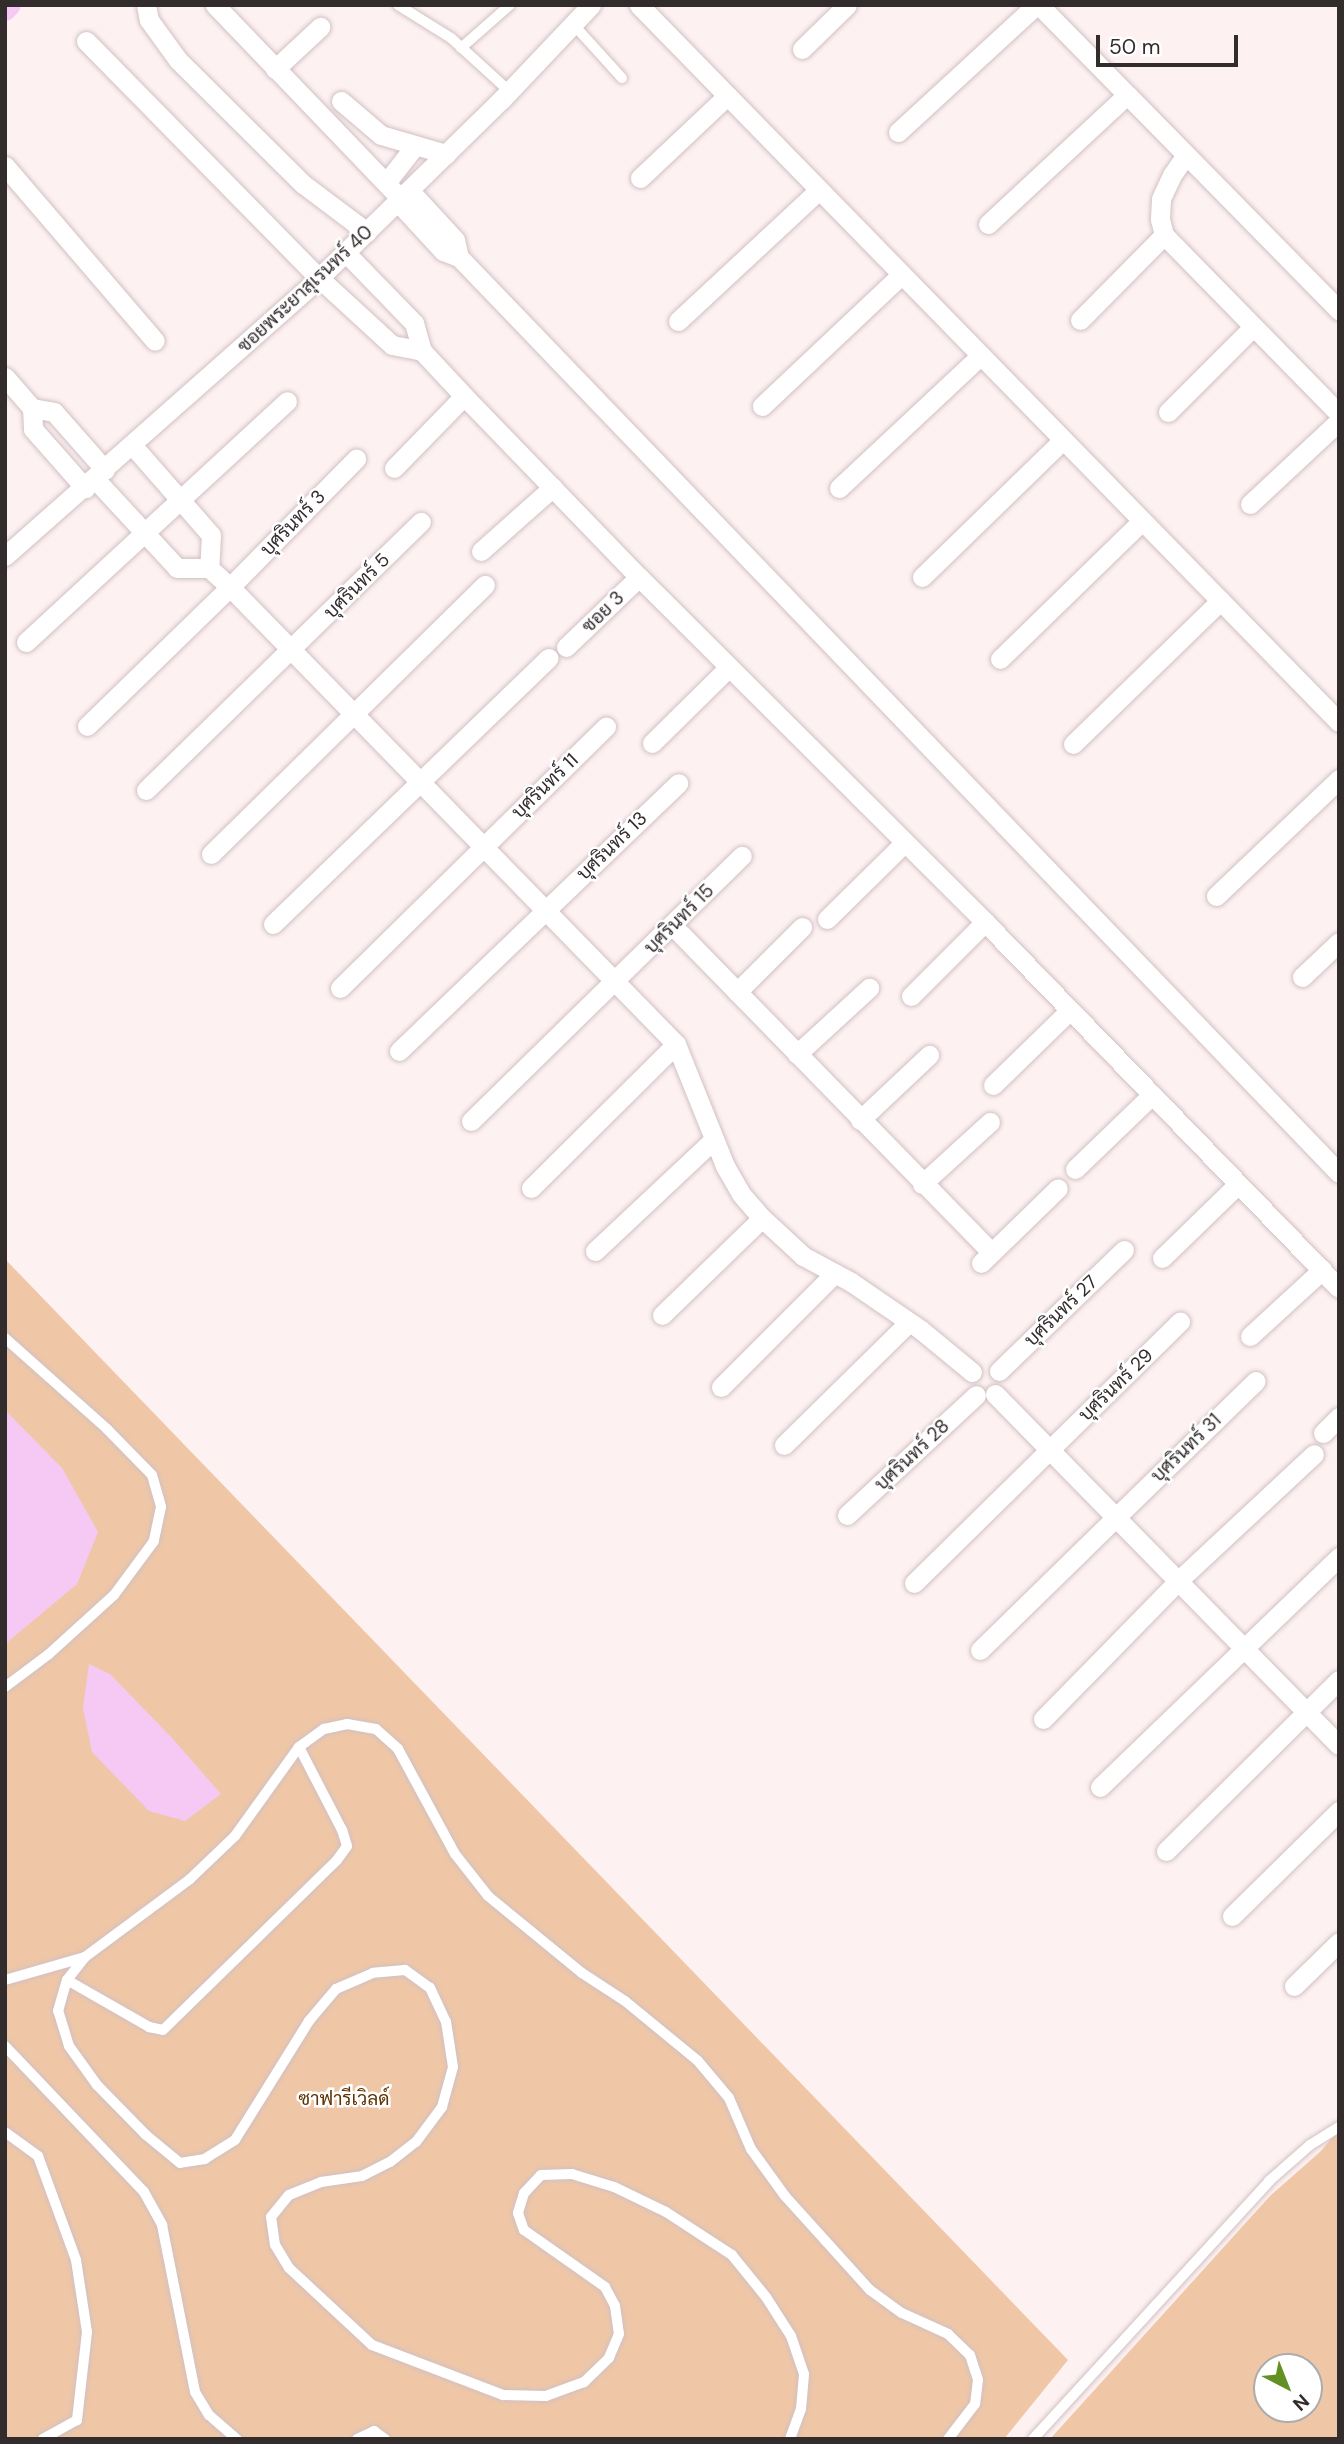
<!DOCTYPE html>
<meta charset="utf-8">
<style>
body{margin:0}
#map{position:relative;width:1344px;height:2444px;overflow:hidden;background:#fdf1f2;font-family:"DM Sans",Sarabun,sans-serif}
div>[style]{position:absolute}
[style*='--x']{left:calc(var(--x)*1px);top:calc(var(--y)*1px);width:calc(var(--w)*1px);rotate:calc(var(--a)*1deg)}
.green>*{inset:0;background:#efc7a7}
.water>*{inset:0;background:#f5c9f4}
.canal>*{height:19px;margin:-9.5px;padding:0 9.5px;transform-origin:9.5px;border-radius:9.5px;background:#f5c9f4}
.roads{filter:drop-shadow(0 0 2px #d2c0c1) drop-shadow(0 0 2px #d2c0c1)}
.service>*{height:10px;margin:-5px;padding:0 5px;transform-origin:5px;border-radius:5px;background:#fff}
.minor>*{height:19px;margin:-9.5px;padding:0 9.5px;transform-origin:9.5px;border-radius:9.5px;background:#fff}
span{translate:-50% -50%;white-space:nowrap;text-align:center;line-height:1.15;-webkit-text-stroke:5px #fff;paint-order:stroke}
.street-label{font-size:19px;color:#332c2d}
.park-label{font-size:19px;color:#613405}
.frame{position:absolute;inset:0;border:7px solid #332c2d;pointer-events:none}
.north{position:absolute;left:1253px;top:2353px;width:70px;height:70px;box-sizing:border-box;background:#fff;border:2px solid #adabab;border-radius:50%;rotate:138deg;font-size:19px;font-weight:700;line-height:28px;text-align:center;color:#332c2d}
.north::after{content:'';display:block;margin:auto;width:24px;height:32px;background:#639022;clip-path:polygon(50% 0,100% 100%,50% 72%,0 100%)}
.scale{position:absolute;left:1096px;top:35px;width:142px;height:32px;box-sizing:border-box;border:4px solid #332c2d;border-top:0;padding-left:9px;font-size:21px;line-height:24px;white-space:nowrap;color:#332c2d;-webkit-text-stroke:5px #fff;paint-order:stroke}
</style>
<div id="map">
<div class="green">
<i style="clip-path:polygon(5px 1259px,1068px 2360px,1004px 2439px,5px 2439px)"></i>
<i style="clip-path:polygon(evenodd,1339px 2129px,1339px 2439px,1050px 2439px,1270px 2196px,1321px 2151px,1339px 2129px,1267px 2367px,1309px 2367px,1309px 2409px,1267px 2409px,1267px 2367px)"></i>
</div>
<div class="water">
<i style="clip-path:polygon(5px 1410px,62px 1468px,98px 1532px,77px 1584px,5px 1644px)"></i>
<i style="clip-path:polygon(89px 1664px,110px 1674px,172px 1738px,221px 1794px,185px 1821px,149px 1811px,92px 1752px,83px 1708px)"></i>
</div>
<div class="canal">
<i style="--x:5;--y:11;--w:8;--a:-45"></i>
</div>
<div class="roads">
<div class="service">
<i style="--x:398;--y:5;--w:62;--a:31.9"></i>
<i style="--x:451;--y:38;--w:79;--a:42.4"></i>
<i style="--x:573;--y:24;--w:73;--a:47.8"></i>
<i style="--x:461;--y:48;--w:65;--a:-41.3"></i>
<i style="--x:5;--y:1338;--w:137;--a:41.7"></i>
<i style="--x:107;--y:1429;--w:64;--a:45.6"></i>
<i style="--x:152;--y:1475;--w:33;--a:74"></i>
<i style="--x:161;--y:1507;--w:35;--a:102"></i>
<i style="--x:154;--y:1541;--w:67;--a:126.5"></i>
<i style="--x:114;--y:1595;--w:88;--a:137.8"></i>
<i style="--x:49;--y:1654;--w:55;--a:143.1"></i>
<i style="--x:5;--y:1980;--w:83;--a:-16"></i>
<i style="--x:67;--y:1980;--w:95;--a:29.8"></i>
<i style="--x:149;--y:2027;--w:14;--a:12"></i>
<i style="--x:163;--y:2030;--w:243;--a:-44.3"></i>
<i style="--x:337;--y:1860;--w:17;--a:-54"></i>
<i style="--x:347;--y:1846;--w:17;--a:-107"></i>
<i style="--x:342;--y:1830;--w:93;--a:-117.4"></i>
<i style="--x:5;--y:2046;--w:202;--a:46.4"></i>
<i style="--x:144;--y:2192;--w:38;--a:61"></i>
<i style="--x:162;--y:2225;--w:170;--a:78.8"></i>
<i style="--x:195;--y:2392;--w:27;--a:59"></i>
<i style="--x:209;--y:2415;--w:37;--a:41"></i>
<i style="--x:5;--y:2132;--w:41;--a:36"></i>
<i style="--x:38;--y:2156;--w:111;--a:69.9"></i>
<i style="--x:76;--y:2260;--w:73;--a:81.3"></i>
<i style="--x:87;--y:2332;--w:89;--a:96.5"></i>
<i style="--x:77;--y:2420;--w:39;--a:151"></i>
<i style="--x:357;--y:2439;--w:19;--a:-25"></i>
<i style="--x:374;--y:2431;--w:14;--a:36"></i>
<i style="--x:790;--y:2439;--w:32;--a:-70"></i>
<i style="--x:801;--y:2409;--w:35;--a:-85"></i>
<i style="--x:804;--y:2374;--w:40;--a:-108.9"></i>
<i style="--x:791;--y:2336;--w:46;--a:-122.7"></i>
<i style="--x:766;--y:2297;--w:54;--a:-129"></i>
<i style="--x:732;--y:2255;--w:79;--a:-146.9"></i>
<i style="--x:666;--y:2212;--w:58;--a:-154.3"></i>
<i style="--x:614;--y:2187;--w:44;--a:-162.8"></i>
<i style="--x:572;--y:2174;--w:31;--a:178"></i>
<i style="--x:541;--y:2175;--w:25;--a:133"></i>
<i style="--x:524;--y:2193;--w:21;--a:107"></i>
<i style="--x:518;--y:2213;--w:18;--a:71"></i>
<i style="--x:524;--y:2230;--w:99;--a:35.1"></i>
<i style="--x:605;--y:2287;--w:21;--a:62"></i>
<i style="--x:615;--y:2306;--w:28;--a:82"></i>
<i style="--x:619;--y:2334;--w:26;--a:113"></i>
<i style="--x:609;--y:2358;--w:35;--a:136"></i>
<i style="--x:584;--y:2382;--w:40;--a:159.8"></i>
<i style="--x:546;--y:2396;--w:43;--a:-178.7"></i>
<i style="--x:503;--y:2395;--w:140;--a:-159.1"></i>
<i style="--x:372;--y:2345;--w:113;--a:-137.1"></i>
<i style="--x:289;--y:2268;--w:27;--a:-121"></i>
<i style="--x:275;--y:2245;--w:28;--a:-98"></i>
<i style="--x:271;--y:2217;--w:28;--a:-51"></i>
<i style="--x:289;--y:2195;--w:35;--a:-22"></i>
<i style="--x:321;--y:2182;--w:41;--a:-8.3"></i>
<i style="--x:362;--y:2176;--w:31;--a:-27"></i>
<i style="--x:390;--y:2162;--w:33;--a:-38"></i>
<i style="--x:416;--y:2142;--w:44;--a:-53.4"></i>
<i style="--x:442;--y:2107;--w:41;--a:-74.6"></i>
<i style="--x:453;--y:2067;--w:46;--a:-98.8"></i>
<i style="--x:446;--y:2022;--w:38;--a:-115"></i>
<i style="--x:430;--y:1988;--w:31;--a:-144"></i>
<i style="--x:405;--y:1970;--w:32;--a:175"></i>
<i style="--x:373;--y:1973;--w:40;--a:156.6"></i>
<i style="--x:336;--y:1989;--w:42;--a:130.2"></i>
<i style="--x:309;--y:2021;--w:140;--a:121.9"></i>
<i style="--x:235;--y:2140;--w:36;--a:148"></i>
<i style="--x:205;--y:2159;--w:25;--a:171"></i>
<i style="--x:180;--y:2163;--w:44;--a:-140.5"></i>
<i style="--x:146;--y:2135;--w:70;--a:-134.4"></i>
<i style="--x:97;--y:2085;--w:48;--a:-125.7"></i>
<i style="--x:69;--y:2046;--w:37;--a:-107"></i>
<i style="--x:58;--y:2011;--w:32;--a:-74"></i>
<i style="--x:67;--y:1980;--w:29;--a:-52"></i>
<i style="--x:85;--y:1957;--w:131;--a:-36.6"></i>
<i style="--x:190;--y:1879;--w:62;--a:-43.7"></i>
<i style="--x:235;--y:1836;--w:110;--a:-54.3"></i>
<i style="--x:299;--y:1747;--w:31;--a:-36"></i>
<i style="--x:324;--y:1729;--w:24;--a:-12"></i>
<i style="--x:347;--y:1724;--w:29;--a:10"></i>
<i style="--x:376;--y:1729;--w:30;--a:42"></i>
<i style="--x:398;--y:1749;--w:119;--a:61.5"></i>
<i style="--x:455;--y:1854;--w:53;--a:51.8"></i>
<i style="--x:488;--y:1896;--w:122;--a:39.3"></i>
<i style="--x:582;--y:1973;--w:51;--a:33.1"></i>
<i style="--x:625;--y:2001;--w:94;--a:39.4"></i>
<i style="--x:698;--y:2061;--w:48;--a:50"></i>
<i style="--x:729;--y:2098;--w:56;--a:66.7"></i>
<i style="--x:751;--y:2149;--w:58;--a:54.1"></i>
<i style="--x:785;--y:2196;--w:127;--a:47.9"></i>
<i style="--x:870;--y:2290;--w:39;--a:36"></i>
<i style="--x:902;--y:2313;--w:51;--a:24.5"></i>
<i style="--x:948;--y:2334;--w:30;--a:44"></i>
<i style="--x:970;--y:2355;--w:26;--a:72"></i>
<i style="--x:978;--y:2380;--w:24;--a:97"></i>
<i style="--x:975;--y:2404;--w:44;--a:127.6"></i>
<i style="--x:1033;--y:2439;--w:350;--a:-47.5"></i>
<i style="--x:1269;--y:2181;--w:55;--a:-41.3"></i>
<i style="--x:1310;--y:2145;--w:34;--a:-32"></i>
</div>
<div class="minor">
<i style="--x:146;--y:5;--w:15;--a:79"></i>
<i style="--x:149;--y:20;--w:49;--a:54.1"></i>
<i style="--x:178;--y:60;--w:176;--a:44.8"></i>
<i style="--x:303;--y:184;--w:80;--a:36.9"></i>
<i style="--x:215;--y:5;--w:269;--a:46.2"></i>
<i style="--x:639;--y:5;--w:1002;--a:45.69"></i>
<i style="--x:1039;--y:5;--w:428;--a:45.5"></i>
<i style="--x:86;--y:41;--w:332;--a:45.5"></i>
<i style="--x:319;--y:278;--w:99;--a:42.5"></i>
<i style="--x:392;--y:345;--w:31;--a:11"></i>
<i style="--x:802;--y:49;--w:63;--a:-44.4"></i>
<i style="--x:275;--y:69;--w:62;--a:-43"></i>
<i style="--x:341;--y:101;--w:52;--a:40.4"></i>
<i style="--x:381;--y:135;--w:68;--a:16.3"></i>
<i style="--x:898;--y:132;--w:188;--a:-42.6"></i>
<i style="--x:1186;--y:155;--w:24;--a:125"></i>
<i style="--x:1172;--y:175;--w:26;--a:115"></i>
<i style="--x:1161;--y:199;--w:20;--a:93"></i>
<i style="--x:1160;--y:219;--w:16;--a:76"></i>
<i style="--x:1164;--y:235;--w:250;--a:45.6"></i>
<i style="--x:5;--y:166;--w:230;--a:49.4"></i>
<i style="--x:640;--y:178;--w:120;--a:-43.3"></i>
<i style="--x:386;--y:183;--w:46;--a:-52.1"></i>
<i style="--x:409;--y:190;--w:68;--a:47.4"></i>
<i style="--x:455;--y:240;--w:17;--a:77"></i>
<i style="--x:398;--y:202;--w:67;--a:47.4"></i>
<i style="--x:443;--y:251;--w:17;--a:21"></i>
<i style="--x:459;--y:257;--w:1270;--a:46.15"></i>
<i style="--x:988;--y:224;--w:190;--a:-42.9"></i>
<i style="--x:346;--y:253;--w:98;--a:45.8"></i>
<i style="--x:414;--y:323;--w:29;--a:74"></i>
<i style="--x:422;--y:351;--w:62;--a:47"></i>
<i style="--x:464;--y:396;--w:252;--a:46"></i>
<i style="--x:639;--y:577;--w:489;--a:44.9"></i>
<i style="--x:985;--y:922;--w:509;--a:45.95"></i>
<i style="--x:1080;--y:320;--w:120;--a:-45.3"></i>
<i style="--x:678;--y:321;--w:192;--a:-42.9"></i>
<i style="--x:5;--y:377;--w:41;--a:48.9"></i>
<i style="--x:32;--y:408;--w:21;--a:87"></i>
<i style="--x:33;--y:429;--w:79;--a:48.6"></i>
<i style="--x:762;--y:406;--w:191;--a:-43.3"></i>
<i style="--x:32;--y:408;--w:22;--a:10"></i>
<i style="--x:54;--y:412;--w:77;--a:48.7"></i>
<i style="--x:1168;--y:412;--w:120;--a:-45"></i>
<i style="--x:133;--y:446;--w:118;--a:48.8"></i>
<i style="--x:211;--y:535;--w:33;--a:93"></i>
<i style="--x:394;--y:468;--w:100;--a:-45.8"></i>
<i style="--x:95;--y:479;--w:121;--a:47.3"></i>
<i style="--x:177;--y:568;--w:32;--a:0"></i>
<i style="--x:209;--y:568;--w:28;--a:42"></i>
<i style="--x:230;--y:587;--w:639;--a:45.7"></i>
<i style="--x:676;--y:1044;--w:131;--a:68.1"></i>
<i style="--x:725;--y:1166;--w:32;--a:60"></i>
<i style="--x:741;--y:1194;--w:32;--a:49"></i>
<i style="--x:762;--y:1218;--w:56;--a:42.8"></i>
<i style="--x:803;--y:1256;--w:55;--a:28.4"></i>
<i style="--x:851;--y:1282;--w:85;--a:34.4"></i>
<i style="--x:921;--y:1330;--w:66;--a:39.5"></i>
<i style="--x:839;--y:488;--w:193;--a:-43.1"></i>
<i style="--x:1250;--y:504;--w:122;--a:-43"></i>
<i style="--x:481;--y:551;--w:96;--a:-41.6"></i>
<i style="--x:5;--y:556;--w:419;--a:-41.5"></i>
<i style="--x:319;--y:278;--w:255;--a:-44.4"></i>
<i style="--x:501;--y:100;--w:131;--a:-46.5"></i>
<i style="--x:922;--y:577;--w:195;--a:-44.2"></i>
<i style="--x:26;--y:642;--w:355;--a:-42.7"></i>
<i style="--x:566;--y:647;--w:101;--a:-43.8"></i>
<i style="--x:1000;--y:659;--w:197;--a:-44.2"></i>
<i style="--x:87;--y:726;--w:199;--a:-44.2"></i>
<i style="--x:230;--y:587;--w:180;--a:-45.5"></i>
<i style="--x:652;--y:743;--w:108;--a:-44.6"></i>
<i style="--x:1073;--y:744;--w:206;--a:-44.2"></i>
<i style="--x:146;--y:790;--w:384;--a:-44.3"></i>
<i style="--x:211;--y:854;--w:384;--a:-44.5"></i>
<i style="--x:1216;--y:896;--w:170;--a:-43.6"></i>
<i style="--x:827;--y:919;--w:108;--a:-44.6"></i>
<i style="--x:273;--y:924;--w:383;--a:-44"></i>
<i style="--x:673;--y:926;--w:455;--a:45.7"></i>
<i style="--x:1302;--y:977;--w:51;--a:-43.4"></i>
<i style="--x:340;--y:988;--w:373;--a:-44.5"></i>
<i style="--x:737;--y:992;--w:92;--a:-45"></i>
<i style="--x:911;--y:996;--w:105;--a:-45"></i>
<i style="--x:399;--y:1051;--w:387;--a:-43.8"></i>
<i style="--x:797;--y:1054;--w:98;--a:-42.5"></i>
<i style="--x:993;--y:1085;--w:107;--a:-44.2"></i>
<i style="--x:860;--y:1120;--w:95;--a:-43.3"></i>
<i style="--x:471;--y:1121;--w:379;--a:-44.4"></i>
<i style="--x:1075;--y:1169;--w:107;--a:-43.9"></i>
<i style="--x:922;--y:1184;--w:92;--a:-42.4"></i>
<i style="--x:531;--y:1188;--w:204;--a:-44.8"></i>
<i style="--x:595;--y:1251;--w:162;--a:-43.2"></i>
<i style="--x:1162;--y:1258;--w:106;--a:-44.2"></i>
<i style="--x:981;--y:1263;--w:107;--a:-44.2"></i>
<i style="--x:662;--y:1315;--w:139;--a:-44.1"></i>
<i style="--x:1250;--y:1336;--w:98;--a:-42.5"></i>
<i style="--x:999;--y:1371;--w:174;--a:-44.1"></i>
<i style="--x:721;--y:1387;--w:161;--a:-45"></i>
<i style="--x:995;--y:1394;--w:491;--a:45.6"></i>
<i style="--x:1323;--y:1433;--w:23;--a:-45"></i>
<i style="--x:784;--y:1445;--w:175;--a:-44.5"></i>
<i style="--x:847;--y:1515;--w:176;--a:-42.9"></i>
<i style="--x:914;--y:1583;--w:373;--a:-44.5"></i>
<i style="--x:980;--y:1650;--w:385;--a:-44.3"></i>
<i style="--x:1043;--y:1719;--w:196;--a:-45.6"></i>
<i style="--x:1180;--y:1579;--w:183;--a:-43"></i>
<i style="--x:1100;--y:1787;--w:332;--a:-43.9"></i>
<i style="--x:1166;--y:1851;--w:243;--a:-44.7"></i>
<i style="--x:1232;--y:1916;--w:150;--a:-44.5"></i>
<i style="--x:1294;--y:1986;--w:63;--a:-44.4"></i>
</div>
</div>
<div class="street-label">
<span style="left:305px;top:289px;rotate:-43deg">ซอยพระยาสุเรนทร์ 40</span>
<span style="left:293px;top:523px;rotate:-46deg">บุศรินทร์ 3</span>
<span style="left:357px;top:586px;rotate:-45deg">บุศรินทร์ 5</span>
<span style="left:603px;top:612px;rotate:-44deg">ซอย 3</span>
<span style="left:545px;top:786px;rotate:-44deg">บุศรินทร์ 11</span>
<span style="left:612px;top:846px;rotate:-44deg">บุศรินทร์ 13</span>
<span style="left:679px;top:919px;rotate:-45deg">บุศรินทร์ 15</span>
<span style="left:1061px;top:1311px;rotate:-44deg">บุศรินทร์ 27</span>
<span style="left:1116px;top:1385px;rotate:-44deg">บุศรินทร์ 29</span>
<span style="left:1186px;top:1448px;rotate:-44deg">บุศรินทร์ 31</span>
<span style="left:912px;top:1455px;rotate:-43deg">บุศรินทร์ 28</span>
</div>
<div class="park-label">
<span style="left:344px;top:2099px">ซาฟารีเวิลด์</span>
</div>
<div class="frame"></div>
<div class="north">N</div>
<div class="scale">50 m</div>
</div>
